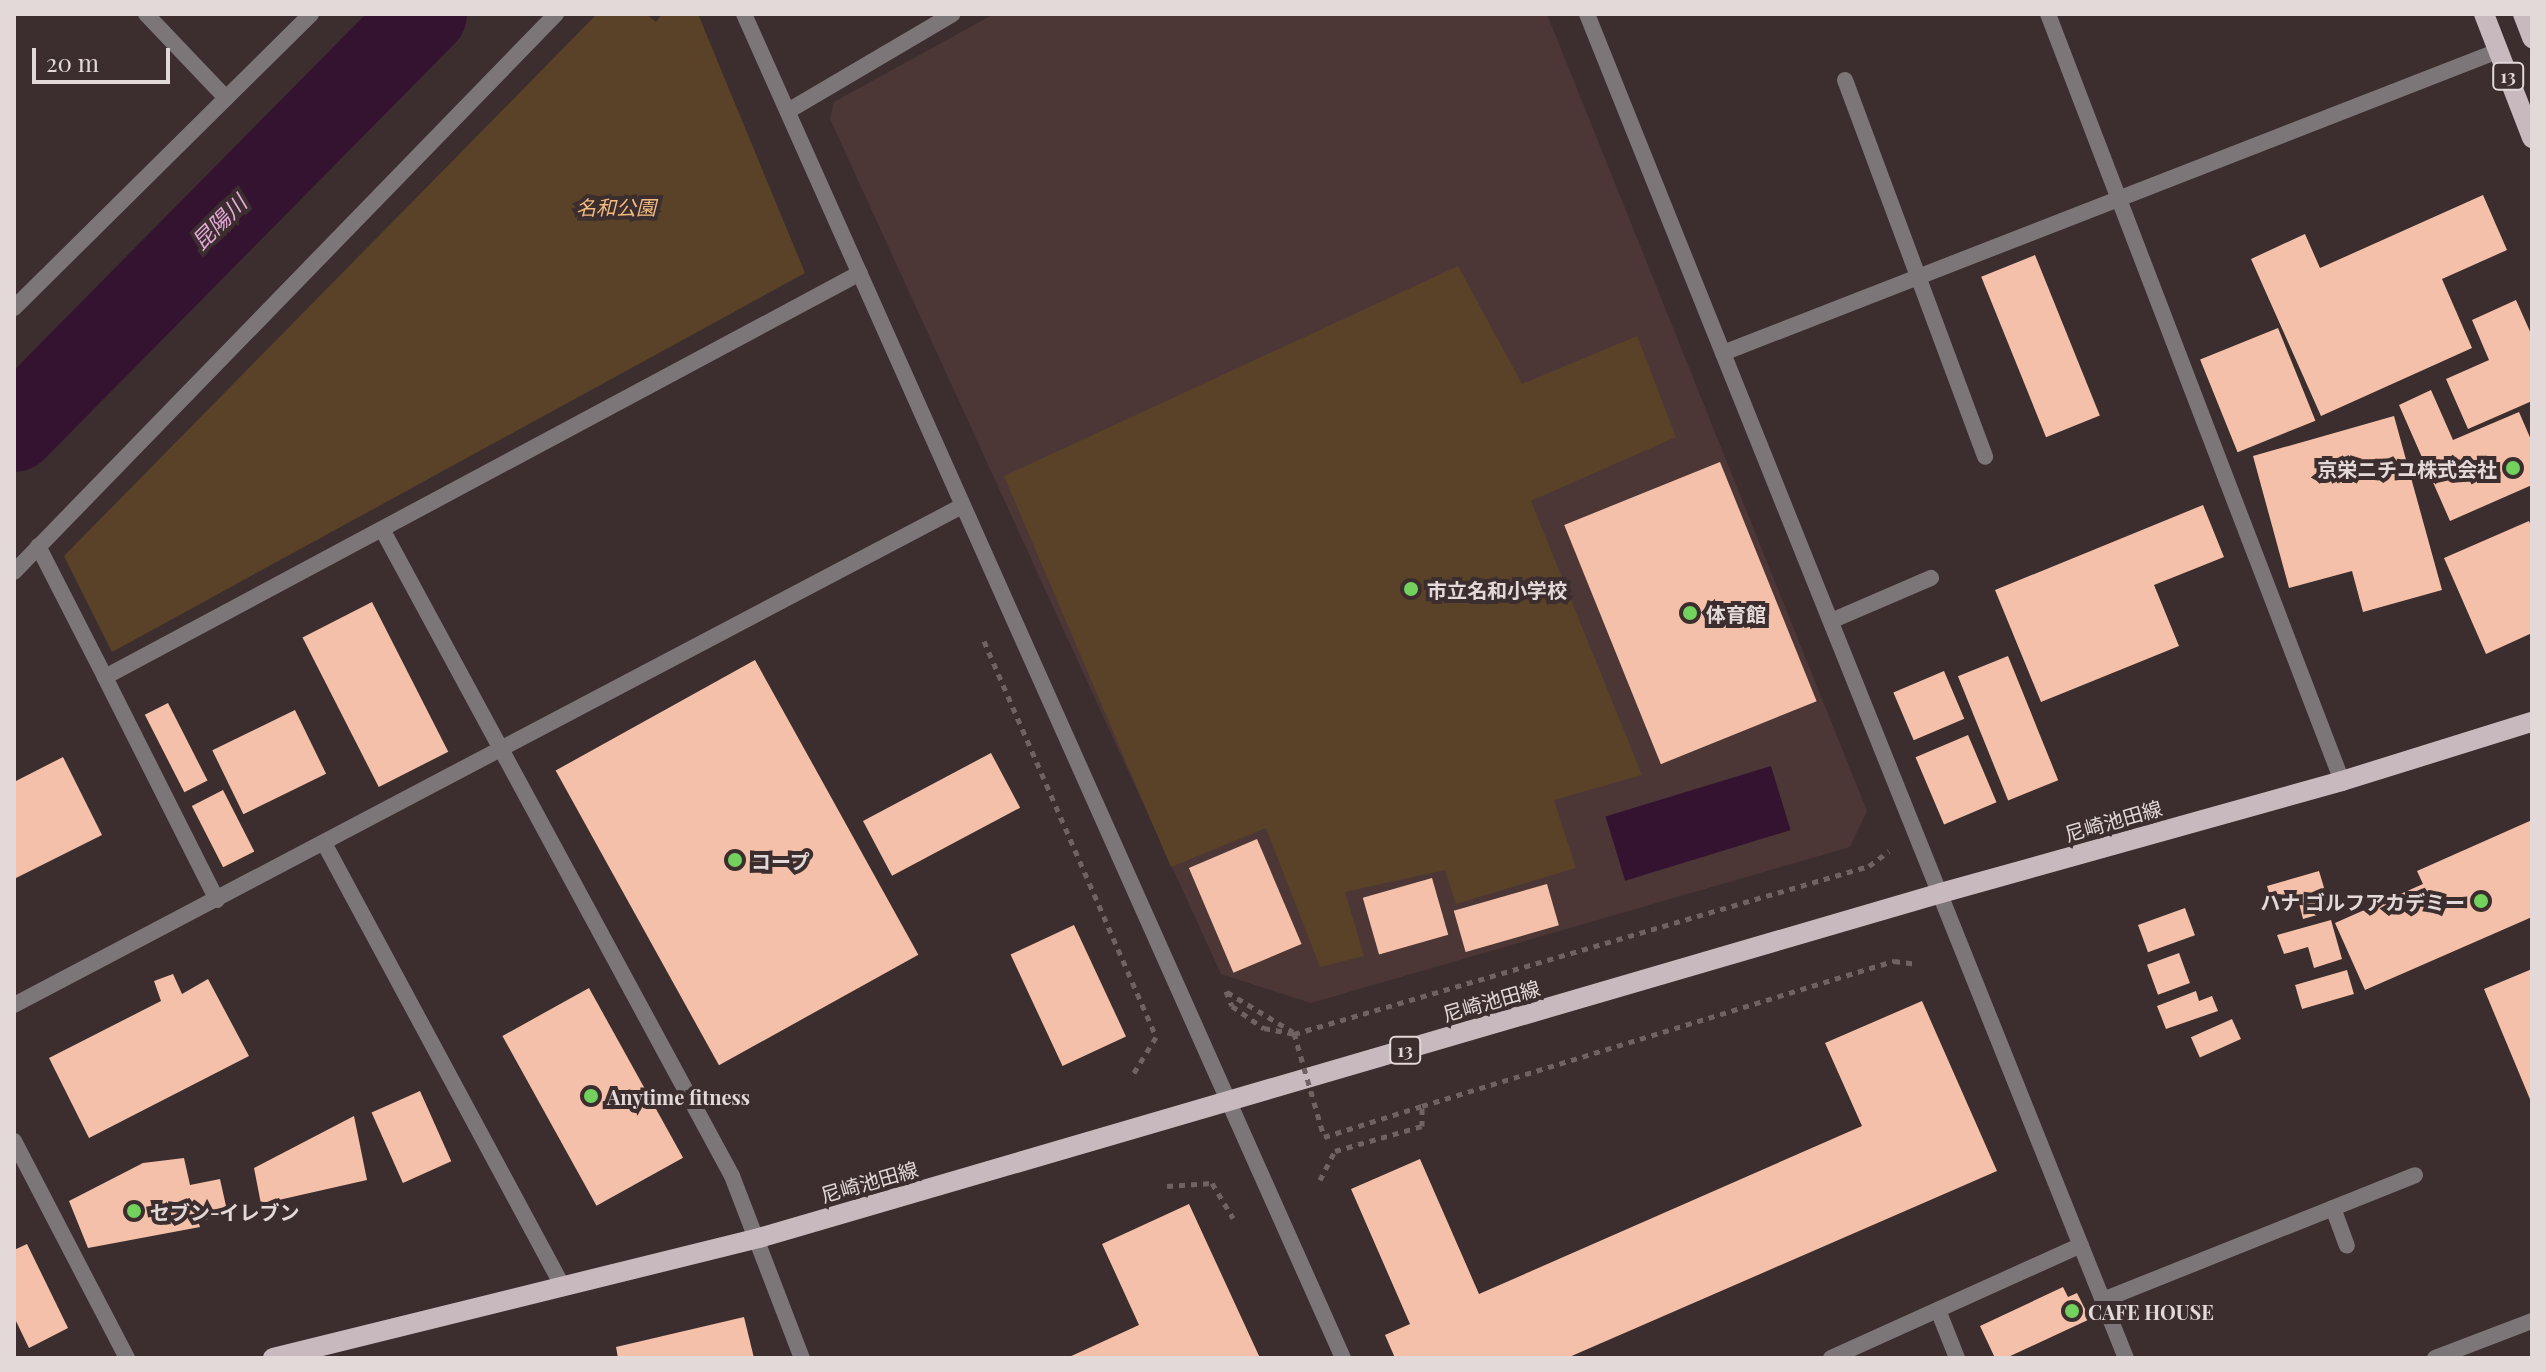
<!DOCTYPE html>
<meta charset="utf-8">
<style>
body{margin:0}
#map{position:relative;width:2546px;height:1372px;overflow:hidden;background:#3c2e2e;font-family:"Playfair Display","Noto Sans JP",serif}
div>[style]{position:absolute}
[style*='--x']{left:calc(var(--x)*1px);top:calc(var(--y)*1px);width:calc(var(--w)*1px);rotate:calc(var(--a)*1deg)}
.built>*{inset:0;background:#4c3736}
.green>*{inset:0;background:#594228}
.water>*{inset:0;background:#341330;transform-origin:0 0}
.river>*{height:84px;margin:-42px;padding:0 42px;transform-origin:42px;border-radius:42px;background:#341330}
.building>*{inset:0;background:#f5c0a9;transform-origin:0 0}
.path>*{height:5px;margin-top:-2.5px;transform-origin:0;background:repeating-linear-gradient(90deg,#6f6262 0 6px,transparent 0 12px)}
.service>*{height:16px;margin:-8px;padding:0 8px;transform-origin:8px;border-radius:8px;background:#7d7678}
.minor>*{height:16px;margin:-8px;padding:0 8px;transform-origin:8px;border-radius:8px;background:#7d7678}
.tertiary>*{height:16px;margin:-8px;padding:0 8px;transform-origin:8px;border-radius:8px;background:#7d7678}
.primary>*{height:20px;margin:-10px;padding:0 10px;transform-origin:10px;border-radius:10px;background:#c7b9bd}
.path-bridge>*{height:5px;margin-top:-2.5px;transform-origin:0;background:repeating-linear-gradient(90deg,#6f6262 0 6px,transparent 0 12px)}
.dots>*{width:22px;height:22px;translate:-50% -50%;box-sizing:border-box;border:4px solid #3c2e2e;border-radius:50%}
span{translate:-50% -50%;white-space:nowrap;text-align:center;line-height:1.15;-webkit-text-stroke:8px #3c2e2e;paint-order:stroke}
.shield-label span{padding:2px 6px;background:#3c2e2e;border:2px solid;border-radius:6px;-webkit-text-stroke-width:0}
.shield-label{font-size:18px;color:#e2d9d8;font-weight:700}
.park-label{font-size:20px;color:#f2bb7f;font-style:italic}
.poi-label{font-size:20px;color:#e2d9d8;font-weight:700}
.right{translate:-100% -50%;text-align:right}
.left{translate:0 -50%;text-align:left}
.street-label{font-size:20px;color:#e2d9d8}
.water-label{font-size:22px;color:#e7a9dd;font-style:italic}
.frame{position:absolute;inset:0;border:16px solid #e2d9d8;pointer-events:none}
.scale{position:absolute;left:32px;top:48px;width:138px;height:36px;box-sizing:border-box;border:4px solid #e2d9d8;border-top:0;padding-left:10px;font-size:24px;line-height:28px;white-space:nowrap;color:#e2d9d8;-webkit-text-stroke:6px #3c2e2e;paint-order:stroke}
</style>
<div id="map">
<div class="built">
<i style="clip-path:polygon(994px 14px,1547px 14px,1867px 811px,1850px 847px,1311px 1003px,1221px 974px,830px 119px,834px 102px)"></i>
</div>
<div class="green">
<i style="clip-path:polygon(597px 14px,646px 14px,656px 22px,662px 14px,698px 14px,805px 273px,112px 652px,64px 556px)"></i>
<i style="clip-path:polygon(1458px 266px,1522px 384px,1637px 336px,1676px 437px,1531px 501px,1642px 775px,1554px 800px,1576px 868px,1456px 904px,1445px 870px,1345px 892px,1364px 956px,1320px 967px,1266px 828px,1171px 867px,1004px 476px)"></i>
</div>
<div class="water">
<i style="left:1771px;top:766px;width:67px;height:173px;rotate:73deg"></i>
</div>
<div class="river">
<i style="--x:14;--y:430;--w:585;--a:-45.35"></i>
</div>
<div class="building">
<i style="clip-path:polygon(2483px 195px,2507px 250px,2442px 279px,2472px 348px,2321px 416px,2251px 259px,2305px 234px,2320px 268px)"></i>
<i style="left:2035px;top:255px;width:173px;height:58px;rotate:68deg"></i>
<i style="clip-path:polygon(2516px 300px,2532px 336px,2532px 401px,2468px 429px,2446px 379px,2489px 360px,2472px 320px)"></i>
<i style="left:2278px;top:328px;width:100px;height:84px;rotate:68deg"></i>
<i style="clip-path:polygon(2431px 390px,2453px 440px,2519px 412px,2532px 442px,2532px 485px,2450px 521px,2399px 405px)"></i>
<i style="clip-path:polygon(2394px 416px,2442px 590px,2363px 612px,2352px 571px,2289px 588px,2253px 456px)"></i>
<i style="left:1720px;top:462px;width:258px;height:168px;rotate:68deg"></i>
<i style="clip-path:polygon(2203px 505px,2224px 557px,2154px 585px,2179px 646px,2041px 702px,1995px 590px)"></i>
<i style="clip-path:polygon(2529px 521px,2532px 528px,2532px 633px,2486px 654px,2444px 558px)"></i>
<i style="left:372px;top:602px;width:168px;height:78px;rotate:63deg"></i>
<i style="left:2008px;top:656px;width:134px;height:54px;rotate:68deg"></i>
<i style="left:755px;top:660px;width:337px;height:228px;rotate:61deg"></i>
<i style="left:1944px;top:671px;width:52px;height:55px;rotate:67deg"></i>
<i style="left:168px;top:703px;width:87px;height:26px;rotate:63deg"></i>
<i style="left:295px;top:710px;width:71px;height:92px;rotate:64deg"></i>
<i style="left:1968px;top:735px;width:73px;height:57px;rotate:67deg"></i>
<i style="left:991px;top:753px;width:62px;height:145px;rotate:62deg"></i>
<i style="clip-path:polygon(63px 757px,102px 835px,14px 879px,14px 782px)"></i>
<i style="left:223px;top:790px;width:69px;height:35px;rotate:63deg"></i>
<i style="clip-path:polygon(2532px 820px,2532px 917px,2365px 990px,2335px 923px,2423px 884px,2417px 871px)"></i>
<i style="left:1257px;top:839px;width:114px;height:74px;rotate:67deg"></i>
<i style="clip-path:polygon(2319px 871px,2331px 911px,2303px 919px,2298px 899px,2273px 906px,2267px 886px)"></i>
<i style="left:1432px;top:878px;width:59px;height:72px;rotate:74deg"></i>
<i style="left:1547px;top:884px;width:43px;height:97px;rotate:74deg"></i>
<i style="left:2185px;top:908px;width:29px;height:50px;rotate:70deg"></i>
<i style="clip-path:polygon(2331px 920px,2342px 959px,2314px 968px,2308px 947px,2284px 954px,2277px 935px)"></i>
<i style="left:1074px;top:925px;width:123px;height:70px;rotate:65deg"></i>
<i style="left:2179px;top:953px;width:32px;height:34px;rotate:70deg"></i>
<i style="clip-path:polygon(2532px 969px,2532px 1104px,2484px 989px)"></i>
<i style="left:2347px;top:970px;width:25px;height:54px;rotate:74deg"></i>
<i style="clip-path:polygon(173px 974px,182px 994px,208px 979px,249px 1056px,89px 1138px,49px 1058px,161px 1001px,154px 981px)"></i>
<i style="left:589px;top:988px;width:194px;height:99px;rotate:61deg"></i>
<i style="clip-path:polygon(2196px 991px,2199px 1001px,2212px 996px,2218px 1011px,2166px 1029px,2157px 1006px)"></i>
<i style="clip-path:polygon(1922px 1001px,1997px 1171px,1567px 1358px,1395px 1358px,1385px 1335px,1410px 1324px,1351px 1189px,1420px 1159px,1479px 1294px,1862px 1126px,1825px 1043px)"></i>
<i style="left:2232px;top:1019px;width:22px;height:45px;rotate:66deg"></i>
<i style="left:420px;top:1091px;width:77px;height:53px;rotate:66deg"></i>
<i style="clip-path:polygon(354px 1116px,367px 1180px,261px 1204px,254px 1168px)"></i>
<i style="clip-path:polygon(184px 1158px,190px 1185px,220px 1179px,228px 1215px,198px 1221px,200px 1227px,88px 1248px,69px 1201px,143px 1163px)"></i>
<i style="clip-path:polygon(1189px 1204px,1260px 1358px,1067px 1358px,1139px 1325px,1102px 1244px)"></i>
<i style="clip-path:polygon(27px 1244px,68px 1328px,29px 1348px,14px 1317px,14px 1250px)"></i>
<i style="clip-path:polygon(2063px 1287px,2068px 1297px,2077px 1293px,2090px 1319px,2006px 1358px,1995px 1358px,1980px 1326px)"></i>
<i style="clip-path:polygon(744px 1317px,754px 1358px,618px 1358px,616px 1347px)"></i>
</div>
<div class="path">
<i style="--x:984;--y:641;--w:432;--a:66.5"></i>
<i style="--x:1156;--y:1037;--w:46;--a:121.6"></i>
<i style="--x:1226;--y:991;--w:16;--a:68"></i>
<i style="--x:1232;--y:1006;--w:39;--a:35"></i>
<i style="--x:1264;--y:1028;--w:31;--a:11"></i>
<i style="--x:1294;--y:1034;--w:599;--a:-16.29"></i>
<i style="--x:1869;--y:866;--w:25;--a:-37"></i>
<i style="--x:1227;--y:992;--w:77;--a:31.2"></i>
<i style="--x:1324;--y:1137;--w:103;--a:-17.6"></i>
<i style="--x:1320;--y:1180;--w:33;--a:-63"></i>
<i style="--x:1335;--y:1151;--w:91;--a:-16"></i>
<i style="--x:1422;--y:1126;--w:20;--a:-90"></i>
<i style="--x:1422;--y:1106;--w:494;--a:-17.1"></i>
<i style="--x:1894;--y:961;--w:24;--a:7"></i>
<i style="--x:1167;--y:1186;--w:45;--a:-3.8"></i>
<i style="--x:1212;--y:1183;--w:41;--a:59"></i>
</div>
<div class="service">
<i style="--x:1831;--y:621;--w:109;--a:-23.3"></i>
<i style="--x:2333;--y:1208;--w:40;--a:69.8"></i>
<i style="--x:2103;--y:1300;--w:336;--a:-21.8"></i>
</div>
<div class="minor">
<i style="--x:146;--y:14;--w:116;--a:46.4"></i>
<i style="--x:1587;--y:14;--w:1448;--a:68.15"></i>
<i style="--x:2048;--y:14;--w:821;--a:69.03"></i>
<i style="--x:1845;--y:80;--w:402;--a:69.6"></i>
<i style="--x:788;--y:111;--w:191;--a:-30.5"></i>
<i style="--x:14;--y:308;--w:418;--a:-44.7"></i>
<i style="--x:1723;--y:353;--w:832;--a:-21.29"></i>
<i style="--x:383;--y:531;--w:733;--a:61.58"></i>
<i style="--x:732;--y:1176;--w:195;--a:69"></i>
<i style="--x:38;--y:546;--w:147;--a:62.9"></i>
<i style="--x:14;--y:572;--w:778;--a:-45.83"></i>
<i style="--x:324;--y:843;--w:504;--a:61.71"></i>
<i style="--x:217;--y:900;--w:250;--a:-116.7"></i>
<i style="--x:105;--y:677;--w:856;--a:-28.15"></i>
<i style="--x:14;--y:1005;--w:1071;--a:-27.76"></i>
<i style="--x:14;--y:1141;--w:245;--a:62.5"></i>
<i style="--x:1938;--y:1310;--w:52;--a:68.4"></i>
<i style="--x:1831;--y:1358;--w:274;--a:-24.3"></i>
<i style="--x:2435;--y:1358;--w:104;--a:-20.9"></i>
</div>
<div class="tertiary">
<i style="--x:744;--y:14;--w:1471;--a:65.98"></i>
</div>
<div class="primary">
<i style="--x:2484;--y:14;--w:133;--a:68.8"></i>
<i style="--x:2523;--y:14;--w:26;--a:69"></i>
<i style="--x:273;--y:1358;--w:501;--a:-13.87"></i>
<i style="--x:759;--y:1238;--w:1231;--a:-16.27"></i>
<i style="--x:1941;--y:893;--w:416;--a:-15.6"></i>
<i style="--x:2342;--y:781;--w:199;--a:-17.3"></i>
</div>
<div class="path-bridge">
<i style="--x:1294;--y:1033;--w:108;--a:73.9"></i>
</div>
<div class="dots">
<i style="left:2513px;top:468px;background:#72d25d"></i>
<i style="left:1411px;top:589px;background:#72d25d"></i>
<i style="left:1690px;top:613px;background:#72d25d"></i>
<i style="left:735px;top:860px;background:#72d25d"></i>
<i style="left:2481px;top:901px;background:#72d25d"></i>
<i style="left:591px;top:1096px;background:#72d25d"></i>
<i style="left:134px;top:1211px;background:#72d25d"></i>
<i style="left:2072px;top:1311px;background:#72d25d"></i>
</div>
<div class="shield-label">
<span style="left:2508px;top:76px">13</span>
<span style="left:1405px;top:1050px">13</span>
</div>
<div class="park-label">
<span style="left:616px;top:206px">名和公園</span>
</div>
<div class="poi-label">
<span class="right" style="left:2497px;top:468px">京栄ニチユ株式会社</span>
<span class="left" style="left:1427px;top:589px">市立名和小学校</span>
<span class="left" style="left:1706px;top:613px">体育館</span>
<span class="left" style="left:751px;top:860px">コープ</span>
<span class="right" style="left:2465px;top:901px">ハナ ゴルフアカデミー</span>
<span class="left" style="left:607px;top:1096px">Anytime fitness</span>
<span class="left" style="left:150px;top:1211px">セブン-イレブン</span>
<span class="left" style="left:2088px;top:1311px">CAFE HOUSE</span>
</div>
<div class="street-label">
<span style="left:2113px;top:820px;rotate:-16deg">尼崎池田線</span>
<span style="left:1491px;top:1000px;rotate:-16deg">尼崎池田線</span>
<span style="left:869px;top:1181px;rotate:-16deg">尼崎池田線</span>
</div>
<div class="water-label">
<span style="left:219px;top:222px;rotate:-45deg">昆陽川</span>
</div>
<div class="frame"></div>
<div class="scale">20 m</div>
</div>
